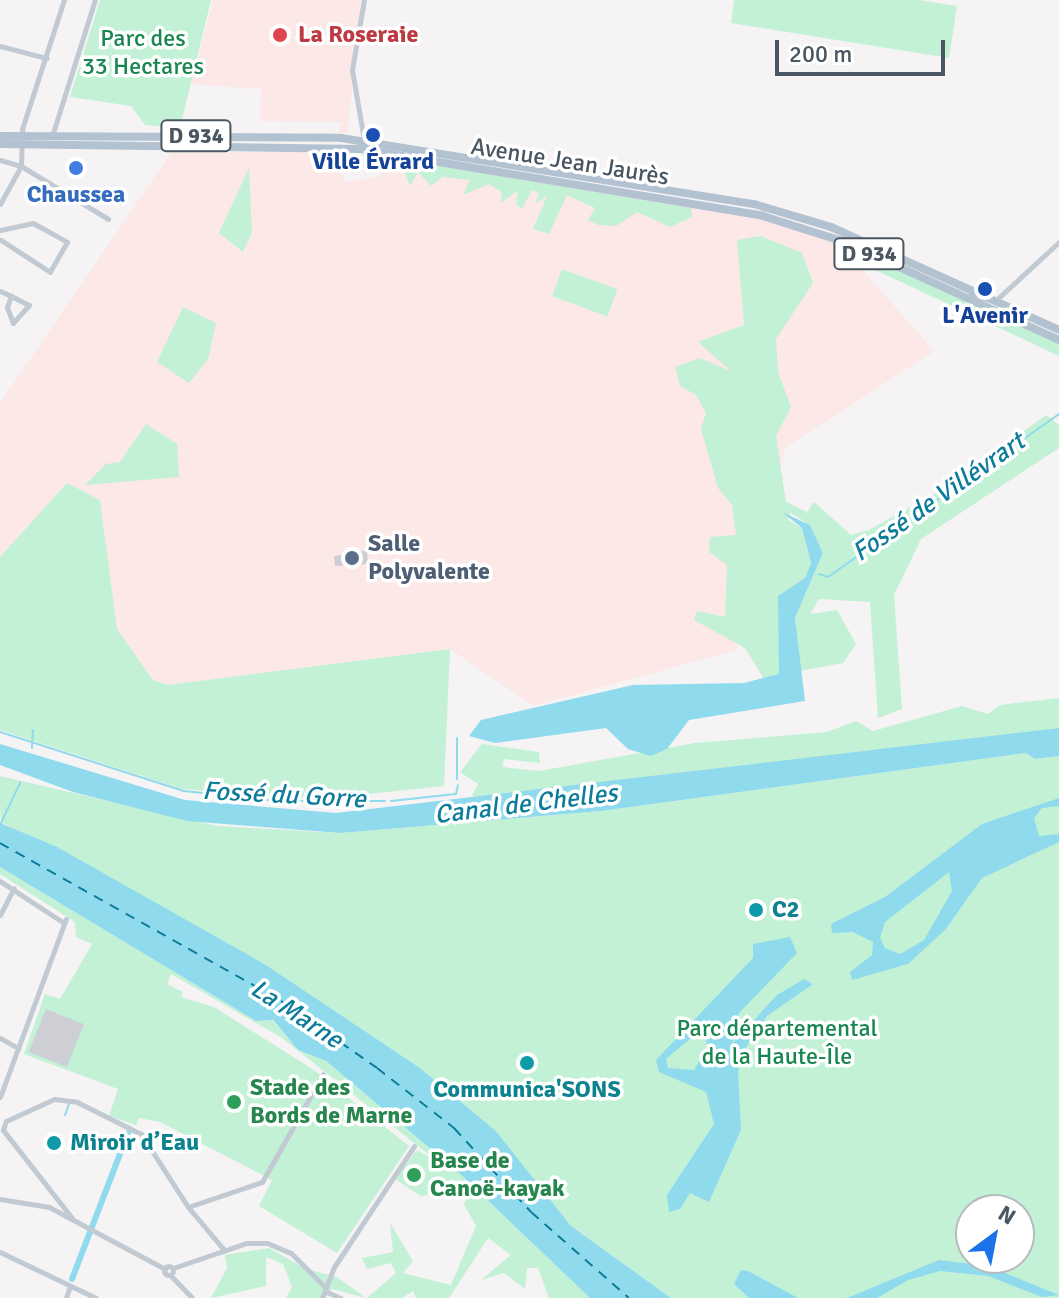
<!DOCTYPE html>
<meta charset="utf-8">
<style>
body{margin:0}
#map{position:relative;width:1059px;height:1298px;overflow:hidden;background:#f5f3f3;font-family:Signika,sans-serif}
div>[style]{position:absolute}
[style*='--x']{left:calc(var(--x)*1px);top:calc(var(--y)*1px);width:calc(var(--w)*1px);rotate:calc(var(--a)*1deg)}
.medical>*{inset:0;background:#fce8e6}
.green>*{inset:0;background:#c3f1d5;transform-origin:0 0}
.water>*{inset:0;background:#90daee}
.stream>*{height:2px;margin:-1px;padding:0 1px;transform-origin:1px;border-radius:1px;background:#90daee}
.canal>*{height:6px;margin:-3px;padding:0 3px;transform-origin:3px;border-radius:3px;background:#90daee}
.ferry>*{height:2px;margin-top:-1px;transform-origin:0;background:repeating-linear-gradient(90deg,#0c7c9b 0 10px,transparent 0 18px)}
.building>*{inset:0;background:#cdcfd5;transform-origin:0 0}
.minor>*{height:5px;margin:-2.5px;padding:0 2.5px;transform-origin:2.5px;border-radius:2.5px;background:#c1cad2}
.minor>.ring{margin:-2.5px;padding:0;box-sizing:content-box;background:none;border:5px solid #c1cad2;border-radius:50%}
.primary>*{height:8px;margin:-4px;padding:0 4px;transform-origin:4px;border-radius:4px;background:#b3c2d1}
.dots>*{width:22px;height:22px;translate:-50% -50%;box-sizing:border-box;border:4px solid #fff;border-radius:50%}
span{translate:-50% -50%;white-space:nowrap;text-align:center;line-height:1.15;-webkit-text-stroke:7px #fff;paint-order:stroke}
.shield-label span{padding:2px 6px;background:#fff;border:2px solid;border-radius:6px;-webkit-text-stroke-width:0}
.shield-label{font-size:22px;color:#4a5661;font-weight:700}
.health-label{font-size:24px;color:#be3a42;font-weight:700}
.left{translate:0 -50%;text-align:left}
.park-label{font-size:24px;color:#17864f}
.transit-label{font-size:24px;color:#164399;font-weight:700}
.street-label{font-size:24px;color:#4a5661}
.shop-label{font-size:24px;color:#366cbe;font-weight:700}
.service-label{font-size:24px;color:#4e5e75;font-weight:700}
.culture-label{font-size:24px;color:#0d838f;font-weight:700}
.leisure-label{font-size:24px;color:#27864d;font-weight:700}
.water-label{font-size:26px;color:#0c7c9b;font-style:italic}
.north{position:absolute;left:955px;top:1194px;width:80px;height:80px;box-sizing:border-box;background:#fff;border:2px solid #b7bbc0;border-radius:50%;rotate:32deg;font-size:22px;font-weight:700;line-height:32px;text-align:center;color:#4a5661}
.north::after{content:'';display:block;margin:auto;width:28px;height:36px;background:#1a73e8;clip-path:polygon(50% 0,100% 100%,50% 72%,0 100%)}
.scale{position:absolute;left:775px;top:40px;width:170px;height:36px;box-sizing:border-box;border:4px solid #4a5661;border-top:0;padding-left:10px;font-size:24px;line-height:28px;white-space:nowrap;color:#4a5661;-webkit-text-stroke:6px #fff;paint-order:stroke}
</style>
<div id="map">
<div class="medical">
<i style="clip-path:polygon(213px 0,362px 0,347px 133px,339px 132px,341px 122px,260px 121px,261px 89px,191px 84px)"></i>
<i style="clip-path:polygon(301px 152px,333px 162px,346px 182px,380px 177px,384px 164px,397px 159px,753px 216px,838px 242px,934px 351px,785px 448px,737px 650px,533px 706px,450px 649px,168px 685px,153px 680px,117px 629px,100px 500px,67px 483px,0 557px,0 403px,171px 153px)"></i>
</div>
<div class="green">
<i style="clip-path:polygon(100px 0,211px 0,180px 128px,145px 125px,131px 106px,70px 97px)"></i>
<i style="clip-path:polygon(734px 0,919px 0,957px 6px,949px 58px,731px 23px)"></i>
<i style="clip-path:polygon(397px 159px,691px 208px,692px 217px,670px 227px,637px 212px,616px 226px,598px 225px,588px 220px,595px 208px,567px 195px,549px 234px,533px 229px,547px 196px,535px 204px,539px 193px,532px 190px,522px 209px,516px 204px,518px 190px,501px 203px,502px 192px,489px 184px,463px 195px,470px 180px,443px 177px,431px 186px,418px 172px,410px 186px,403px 168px,395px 166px)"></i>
<i style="clip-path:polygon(249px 168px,252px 232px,243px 252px,219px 233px)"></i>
<i style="clip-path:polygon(761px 236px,802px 253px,813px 283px,776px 339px,778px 372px,791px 407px,776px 436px,786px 502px,807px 512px,814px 502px,851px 535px,869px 530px,947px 487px,1046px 415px,1059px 425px,1059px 448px,921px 539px,894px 595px,902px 709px,878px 718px,870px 602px,819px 599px,810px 614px,837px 610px,856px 644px,843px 663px,800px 671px,795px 618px,823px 553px,810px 525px,791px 513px,788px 520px,802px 528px,811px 563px,805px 578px,779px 600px,780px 674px,764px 679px,745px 648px,694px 620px,697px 611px,725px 617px,727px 565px,709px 552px,710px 537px,736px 535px,732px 505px,718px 488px,701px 429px,706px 413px,696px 395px,680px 386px,675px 367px,699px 358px,731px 371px,698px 342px,744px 325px,737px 240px)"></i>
<i style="clip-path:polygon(838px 242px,1059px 342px,1059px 356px,839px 253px,833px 245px)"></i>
<i style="left:562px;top:269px;width:59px;height:29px;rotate:20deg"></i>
<i style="clip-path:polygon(183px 307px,216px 323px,208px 359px,189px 383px,157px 362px)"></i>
<i style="clip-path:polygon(146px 424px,177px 444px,179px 477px,85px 485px,106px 464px,120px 462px)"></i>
<i style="clip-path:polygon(67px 483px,100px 500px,117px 629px,153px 680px,168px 685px,450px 649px,444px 786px,319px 799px,182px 789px,0 730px,0 557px)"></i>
<i style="clip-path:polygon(1059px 698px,1059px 728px,484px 798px,472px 796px,478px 784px,460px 772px,482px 744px,539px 752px,540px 763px,504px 759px,502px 767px,539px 771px,695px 743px,827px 732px,856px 721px,873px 731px,962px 706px,988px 714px,1000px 705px)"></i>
<i style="clip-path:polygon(evenodd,1026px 753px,1035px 759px,1059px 756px,1059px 1298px,671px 1298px,571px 1226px,496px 1131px,420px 1068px,266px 965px,1px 822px,0 808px,0 776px,217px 826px,340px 833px,601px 811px,1026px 753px,971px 1210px,1019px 1210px,1019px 1258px,971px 1258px,971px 1210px)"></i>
<i style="clip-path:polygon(0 867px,256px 1021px,272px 1020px,298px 1050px,326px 1061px,457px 1171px,590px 1298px,549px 1298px,538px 1268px,527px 1268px,525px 1289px,504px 1273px,481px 1280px,511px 1255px,488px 1238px,449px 1298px,416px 1298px,413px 1291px,402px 1298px,367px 1298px,396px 1273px,391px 1263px,367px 1269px,362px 1258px,393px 1252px,390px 1223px,413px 1261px,403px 1273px,451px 1285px,476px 1226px,464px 1204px,468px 1194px,453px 1179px,422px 1197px,395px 1179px,417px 1150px,438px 1162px,282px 1038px,171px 974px,167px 984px,183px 992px,181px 997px,214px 1007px,314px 1070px,409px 1146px,337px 1253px,259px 1206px,272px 1180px,160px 1122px,139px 1118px,136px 1125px,109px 1116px,118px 1089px,24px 1054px,45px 994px,60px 999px,92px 944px,76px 937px,75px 922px,0 874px)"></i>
<i style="clip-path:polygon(269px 1248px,306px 1269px,337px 1277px,366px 1298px,332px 1289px,325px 1298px,286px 1298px,292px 1287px,283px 1264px,266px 1257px,266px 1286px,211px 1298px,227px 1268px,225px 1255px)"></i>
</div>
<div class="water">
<i style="clip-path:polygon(782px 512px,810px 525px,823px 553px,795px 618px,805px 701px,689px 720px,667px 749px,651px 756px,628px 749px,606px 728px,495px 743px,469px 736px,481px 720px,633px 685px,744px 683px,779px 674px,778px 596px,805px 578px,811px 563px,802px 528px)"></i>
<i style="clip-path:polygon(1059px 728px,1059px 756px,1035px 759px,1026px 753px,601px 811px,340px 833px,187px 821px,73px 792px,0 765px,0 744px,185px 800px,336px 813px)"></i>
<i style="clip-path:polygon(evenodd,1059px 798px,1059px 806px,1042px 808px,1034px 818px,1039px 836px,1059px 834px,1059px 842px,982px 878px,945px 930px,908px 964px,852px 980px,850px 972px,872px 955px,873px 942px,853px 932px,832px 933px,831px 924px,885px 897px,982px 824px,1059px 798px,949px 872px,952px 891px,924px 940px,900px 954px,885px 948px,880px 938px,885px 922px,949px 872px)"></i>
<i style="clip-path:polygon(0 823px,57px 847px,266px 965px,420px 1068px,496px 1131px,571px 1226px,671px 1298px,590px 1298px,457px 1171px,326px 1061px,298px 1050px,273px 1020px,256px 1021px,0 867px)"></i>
<i style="clip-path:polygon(evenodd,790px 937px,797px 953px,739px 1013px,733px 1043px,777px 995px,804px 979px,813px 984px,767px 1016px,744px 1050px,738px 1071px,741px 1130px,709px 1202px,690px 1193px,680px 1209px,669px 1212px,667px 1195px,714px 1124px,706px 1092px,659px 1072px,656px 1060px,753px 958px,753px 944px,790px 937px,702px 1029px,708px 1047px,694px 1070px,668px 1068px,666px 1059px,702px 1029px)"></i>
<i style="clip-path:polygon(939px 1260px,988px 1266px,1059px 1295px,1042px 1297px,988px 1276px,940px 1271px,908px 1280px,877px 1298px,847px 1298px)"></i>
<i style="clip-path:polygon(741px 1270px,748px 1271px,798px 1298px,749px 1298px,734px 1284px)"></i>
</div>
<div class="stream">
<i style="--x:819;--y:574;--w:9;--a:18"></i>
<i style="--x:828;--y:577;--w:283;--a:-35.2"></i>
<i style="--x:0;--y:732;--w:193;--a:17.8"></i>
<i style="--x:184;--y:791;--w:95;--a:6.1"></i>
<i style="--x:278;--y:801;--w:107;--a:0"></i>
<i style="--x:32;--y:748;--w:18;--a:-87"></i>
<i style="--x:457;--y:779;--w:41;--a:-90"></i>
<i style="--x:391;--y:801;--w:65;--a:-6.1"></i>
<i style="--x:456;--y:794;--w:9;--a:-77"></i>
<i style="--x:0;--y:825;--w:47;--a:-64.5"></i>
<i style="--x:65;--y:1115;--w:12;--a:-70"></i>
</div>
<div class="canal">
<i style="--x:72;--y:1279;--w:156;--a:-69"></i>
</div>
<div class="ferry">
<i style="--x:0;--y:843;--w:322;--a:29.3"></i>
<i style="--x:281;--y:1001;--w:117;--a:34.9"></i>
<i style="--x:377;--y:1068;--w:98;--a:37.9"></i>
<i style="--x:454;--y:1128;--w:114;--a:47.5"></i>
<i style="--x:531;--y:1212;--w:130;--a:41.3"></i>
</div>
<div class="building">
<i style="clip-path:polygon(367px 550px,368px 564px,335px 566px,334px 556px)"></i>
<i style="left:46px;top:1009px;width:41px;height:46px;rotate:22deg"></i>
</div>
<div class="minor">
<i style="--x:0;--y:46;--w:48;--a:14.6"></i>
<i style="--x:52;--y:136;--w:143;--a:-72.5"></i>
<i style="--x:364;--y:140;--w:71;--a:-99.7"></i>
<i style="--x:352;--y:70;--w:71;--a:-80.3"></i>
<i style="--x:0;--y:160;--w:22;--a:16"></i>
<i style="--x:21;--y:166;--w:37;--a:-88"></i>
<i style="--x:22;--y:129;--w:136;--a:-72"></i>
<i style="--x:0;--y:204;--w:43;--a:-61.1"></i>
<i style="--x:21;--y:166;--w:102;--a:31.3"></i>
<i style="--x:0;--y:230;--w:34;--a:-12"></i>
<i style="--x:33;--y:223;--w:39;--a:29"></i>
<i style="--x:67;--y:242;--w:34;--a:120"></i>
<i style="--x:50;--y:272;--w:59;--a:-146.9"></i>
<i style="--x:0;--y:291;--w:12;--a:24"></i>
<i style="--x:11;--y:296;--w:20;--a:27"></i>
<i style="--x:29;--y:305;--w:24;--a:132"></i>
<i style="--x:13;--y:323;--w:17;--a:-111"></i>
<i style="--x:7;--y:307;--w:12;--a:-70"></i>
<i style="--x:970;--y:295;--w:26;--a:13"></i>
<i style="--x:995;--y:301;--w:87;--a:-42.7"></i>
<i style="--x:0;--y:881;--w:77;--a:33.3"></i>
<i style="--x:0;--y:915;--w:30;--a:-63"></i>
<i style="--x:0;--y:1038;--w:21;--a:29"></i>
<i style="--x:0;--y:1097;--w:190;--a:-69.7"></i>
<i style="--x:0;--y:1199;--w:50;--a:9.3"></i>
<i style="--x:49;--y:1207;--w:132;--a:28.1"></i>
<i style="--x:188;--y:1207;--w:78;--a:-18.7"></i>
<i style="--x:262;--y:1182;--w:124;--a:-60.5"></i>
<i style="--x:72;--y:1218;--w:112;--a:-128.1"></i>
<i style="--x:3;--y:1130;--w:9;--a:-72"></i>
<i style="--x:6;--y:1121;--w:53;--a:-24.6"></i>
<i style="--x:54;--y:1099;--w:23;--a:7"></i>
<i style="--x:77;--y:1102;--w:72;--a:26.6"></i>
<i style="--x:141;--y:1134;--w:87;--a:57.2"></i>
<i style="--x:188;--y:1207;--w:57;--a:49.9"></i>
<i style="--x:0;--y:1252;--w:106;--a:25.6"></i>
<i class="ring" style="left:164.5px;top:1266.5px;width:4px;height:4px"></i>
<i style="--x:173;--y:1268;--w:78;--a:-18.7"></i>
<i style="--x:247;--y:1243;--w:20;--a:0"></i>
<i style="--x:267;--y:1243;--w:26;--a:23"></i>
<i style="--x:291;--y:1253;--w:49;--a:45"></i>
<i style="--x:171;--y:1276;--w:30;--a:46"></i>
<i style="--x:325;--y:1291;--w:17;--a:24"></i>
<i style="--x:66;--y:1298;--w:13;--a:-72"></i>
<i style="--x:322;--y:1298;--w:33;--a:-69"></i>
<i style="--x:334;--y:1267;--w:145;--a:-56.5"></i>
</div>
<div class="primary">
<i style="--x:0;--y:136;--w:341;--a:0.3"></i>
<i style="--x:341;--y:138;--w:418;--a:9.1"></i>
<i style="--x:754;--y:204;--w:80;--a:16.6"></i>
<i style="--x:831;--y:227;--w:250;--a:24.3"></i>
<i style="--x:0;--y:144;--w:360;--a:0.8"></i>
<i style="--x:360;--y:149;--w:409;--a:9.4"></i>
<i style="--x:763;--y:216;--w:83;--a:17.6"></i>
<i style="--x:842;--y:241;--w:239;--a:24.5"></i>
</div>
<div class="dots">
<i style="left:280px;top:35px;background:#e0444e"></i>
<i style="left:373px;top:135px;background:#1a4fb4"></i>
<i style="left:76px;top:168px;background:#3f7fe0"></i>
<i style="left:985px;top:289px;background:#1a4fb4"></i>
<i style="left:352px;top:558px;background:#5c6f8a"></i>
<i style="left:756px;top:910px;background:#0f9aa8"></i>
<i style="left:527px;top:1063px;background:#0f9aa8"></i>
<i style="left:234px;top:1102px;background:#2e9e5b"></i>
<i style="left:54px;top:1143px;background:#0f9aa8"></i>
<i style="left:414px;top:1175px;background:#2e9e5b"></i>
</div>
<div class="shield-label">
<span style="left:196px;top:136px">D 934</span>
<span style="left:869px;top:254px">D 934</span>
</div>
<div class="health-label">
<span class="left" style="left:298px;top:35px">La Roseraie</span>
</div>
<div class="park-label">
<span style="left:143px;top:53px">Parc des<br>33 Hectares</span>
<span style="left:777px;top:1043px">Parc départemental<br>de la Haute-Île</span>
</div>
<div class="transit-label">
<span style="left:373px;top:162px">Ville Évrard</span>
<span style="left:985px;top:316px">L'Avenir</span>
</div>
<div class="street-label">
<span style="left:570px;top:162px;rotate:9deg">Avenue Jean Jaurès</span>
</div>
<div class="shop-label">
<span style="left:76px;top:195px">Chaussea</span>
</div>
<div class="service-label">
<span class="left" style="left:368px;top:558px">Salle<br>Polyvalente</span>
</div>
<div class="culture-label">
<span class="left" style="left:772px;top:910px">C2</span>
<span style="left:527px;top:1090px">Communica'SONS</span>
<span class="left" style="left:70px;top:1143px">Miroir d’Eau</span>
</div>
<div class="leisure-label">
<span class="left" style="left:250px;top:1102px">Stade des<br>Bords de Marne</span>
<span class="left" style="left:430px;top:1175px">Base de<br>Canoë-kayak</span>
</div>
<div class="water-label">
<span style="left:939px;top:498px;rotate:-35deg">Fossé de Villévrart</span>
<span style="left:284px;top:796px;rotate:3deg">Fossé du Gorre</span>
<span style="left:526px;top:805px;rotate:-7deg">Canal de Chelles</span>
<span style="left:296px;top:1015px;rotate:33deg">La Marne</span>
</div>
<div class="north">N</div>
<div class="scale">200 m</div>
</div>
